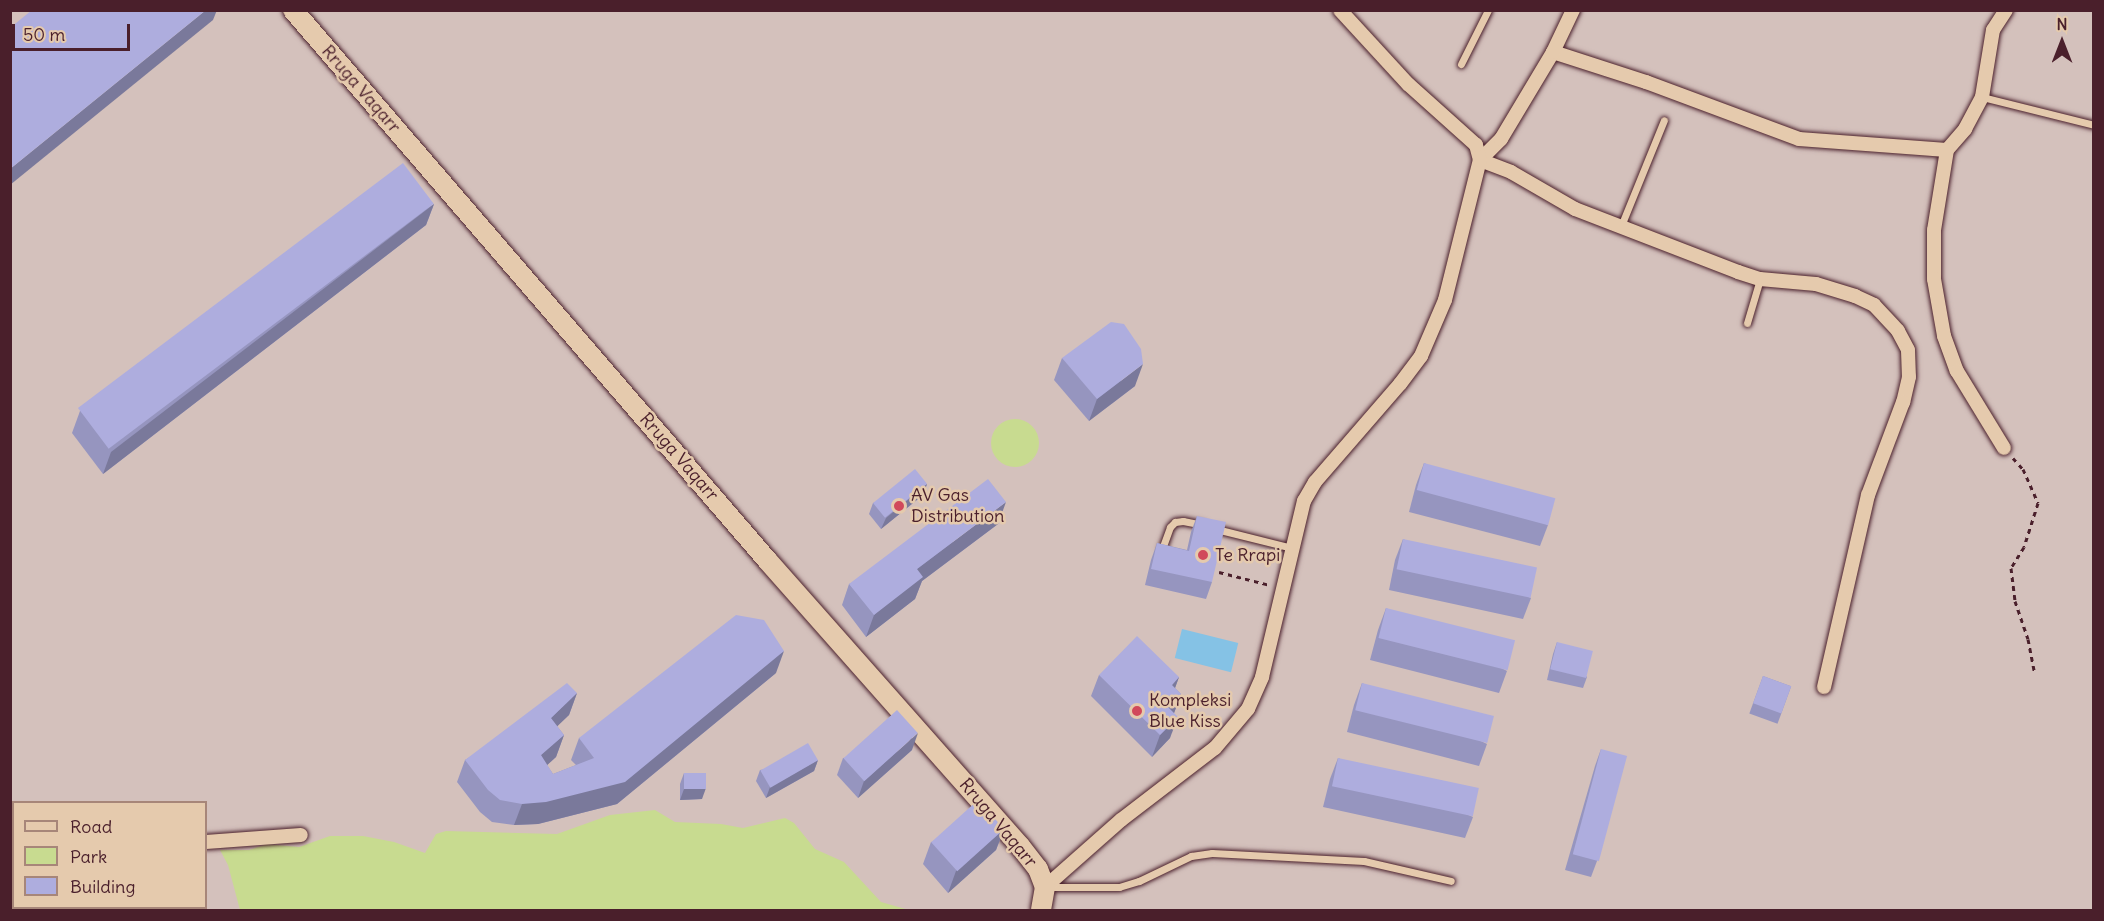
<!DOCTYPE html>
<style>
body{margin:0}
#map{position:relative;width:2104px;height:921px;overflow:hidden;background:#d4c1bc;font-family:Delius,sans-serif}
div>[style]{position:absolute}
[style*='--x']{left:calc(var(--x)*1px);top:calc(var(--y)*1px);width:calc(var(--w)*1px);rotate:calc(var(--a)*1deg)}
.green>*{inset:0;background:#c8db90}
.round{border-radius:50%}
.water>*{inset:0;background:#85c2e5;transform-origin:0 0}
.path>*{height:3px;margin-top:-1.5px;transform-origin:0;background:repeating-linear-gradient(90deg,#4a1f2b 0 4.5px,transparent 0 9px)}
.roads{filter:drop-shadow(0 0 2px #4a1f2b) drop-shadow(0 0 2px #4a1f2b)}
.service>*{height:7px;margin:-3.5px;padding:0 3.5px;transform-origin:3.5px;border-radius:3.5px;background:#e5caad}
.minor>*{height:14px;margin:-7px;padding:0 7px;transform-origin:7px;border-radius:7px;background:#e5caad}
.secondary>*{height:20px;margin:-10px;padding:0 10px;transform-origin:10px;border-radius:10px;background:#e5caad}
.wall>*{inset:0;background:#9695bf;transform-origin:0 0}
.shaded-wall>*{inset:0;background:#7a799b}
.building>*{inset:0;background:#aeadde;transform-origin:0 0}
.dots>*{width:16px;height:16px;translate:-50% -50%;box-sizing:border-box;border:3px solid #e5caad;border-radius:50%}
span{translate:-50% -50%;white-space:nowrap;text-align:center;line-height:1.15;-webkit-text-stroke:5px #e5caad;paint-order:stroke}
.street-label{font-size:18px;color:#4a1f2b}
.poi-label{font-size:18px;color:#4a1f2b}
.left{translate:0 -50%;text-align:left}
.frame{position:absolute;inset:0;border:12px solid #4a1f2b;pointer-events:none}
.legend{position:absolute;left:12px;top:801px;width:195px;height:108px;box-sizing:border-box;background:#e5caad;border:2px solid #a78679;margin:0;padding:8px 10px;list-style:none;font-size:18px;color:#4a1f2b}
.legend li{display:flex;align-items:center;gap:12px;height:30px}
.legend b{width:30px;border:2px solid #a78679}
.north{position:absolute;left:2032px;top:12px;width:60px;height:60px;-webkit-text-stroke:4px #e5caad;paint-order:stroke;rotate:0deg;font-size:16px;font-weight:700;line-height:24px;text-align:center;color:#4a1f2b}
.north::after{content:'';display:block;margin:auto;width:21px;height:27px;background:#4a1f2b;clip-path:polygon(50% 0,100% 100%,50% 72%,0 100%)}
.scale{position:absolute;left:12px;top:24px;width:118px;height:27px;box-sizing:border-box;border:3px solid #4a1f2b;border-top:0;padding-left:8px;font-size:18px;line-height:21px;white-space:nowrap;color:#4a1f2b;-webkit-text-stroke:4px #e5caad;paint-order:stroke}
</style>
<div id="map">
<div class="green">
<i class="round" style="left:991px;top:419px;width:48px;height:48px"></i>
<i style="clip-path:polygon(655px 810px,675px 822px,721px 824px,743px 828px,785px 818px,794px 823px,815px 849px,844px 862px,881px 902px,909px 910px,240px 910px,228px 865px,220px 850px,249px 850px,267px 844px,299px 847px,330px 836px,363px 836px,394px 842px,425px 853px,436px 834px,446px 831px,557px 834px,610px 815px)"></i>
</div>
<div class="water">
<i style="left:1182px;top:629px;width:58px;height:30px;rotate:14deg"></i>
</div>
<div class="path">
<i style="--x:2013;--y:458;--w:15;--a:48"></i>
<i style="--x:2023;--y:469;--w:37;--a:66"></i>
<i style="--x:2038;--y:503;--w:46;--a:107.7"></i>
<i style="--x:2024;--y:547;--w:25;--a:122"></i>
<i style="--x:2011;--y:568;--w:33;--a:83"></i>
<i style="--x:2015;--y:601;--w:40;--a:71.1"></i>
<i style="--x:2028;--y:639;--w:33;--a:79"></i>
<i style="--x:1219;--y:572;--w:53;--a:14.3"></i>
</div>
<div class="roads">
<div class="service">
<i style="--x:1461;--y:64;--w:60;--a:-63.4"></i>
<i style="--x:1982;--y:97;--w:115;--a:14"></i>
<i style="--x:1621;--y:226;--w:114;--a:-67.9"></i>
<i style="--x:1747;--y:323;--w:46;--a:-73.5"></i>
<i style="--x:1216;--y:529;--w:78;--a:14"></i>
<i style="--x:1162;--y:549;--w:23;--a:-70"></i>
<i style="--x:1170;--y:527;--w:7;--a:-45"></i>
<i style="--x:1175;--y:522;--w:8;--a:-7"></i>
<i style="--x:1183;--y:521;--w:20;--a:11"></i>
<i style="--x:1048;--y:887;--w:71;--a:0"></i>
<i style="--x:1119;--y:887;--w:21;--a:-17"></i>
<i style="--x:1139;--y:881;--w:58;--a:-25.7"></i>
<i style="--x:1191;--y:856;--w:21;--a:-8"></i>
<i style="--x:1212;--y:853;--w:152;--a:3"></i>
<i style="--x:1364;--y:861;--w:89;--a:12.9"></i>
</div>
<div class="minor">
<i style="--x:1553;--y:52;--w:98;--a:17.9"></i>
<i style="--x:1646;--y:82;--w:163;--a:20.4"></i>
<i style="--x:1799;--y:139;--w:148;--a:4.3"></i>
<i style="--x:1947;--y:150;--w:28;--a:-49"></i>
<i style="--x:1965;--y:129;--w:36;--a:-62"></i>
<i style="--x:1982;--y:97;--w:68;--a:-80.7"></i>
<i style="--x:1993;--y:30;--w:24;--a:-57"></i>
<i style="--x:1947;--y:150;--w:81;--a:99.2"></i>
<i style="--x:1934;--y:230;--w:49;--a:90"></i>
<i style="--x:1934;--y:279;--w:58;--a:80"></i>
<i style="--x:1944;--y:336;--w:37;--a:70"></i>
<i style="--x:1957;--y:371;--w:90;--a:58.6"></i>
<i style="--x:1480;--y:160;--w:33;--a:21"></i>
<i style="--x:1511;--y:172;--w:74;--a:30"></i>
<i style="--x:1575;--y:209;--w:175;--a:21.1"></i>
<i style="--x:1738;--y:272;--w:23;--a:18"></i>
<i style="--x:1760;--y:279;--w:56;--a:5.1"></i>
<i style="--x:1816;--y:284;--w:41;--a:17.1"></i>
<i style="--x:1855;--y:296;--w:21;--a:25"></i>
<i style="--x:1874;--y:305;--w:35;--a:47"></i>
<i style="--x:1898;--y:331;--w:21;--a:62"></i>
<i style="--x:1908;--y:350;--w:27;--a:88"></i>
<i style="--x:1909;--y:377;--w:26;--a:103"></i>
<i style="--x:1903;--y:402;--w:99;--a:110.6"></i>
<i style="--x:1868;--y:495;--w:197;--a:102.9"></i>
<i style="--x:1480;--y:160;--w:30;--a:-45"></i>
<i style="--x:1501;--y:139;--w:101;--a:-59.1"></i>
<i style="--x:1553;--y:52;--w:47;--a:-64.5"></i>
<i style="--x:206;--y:842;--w:95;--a:-4.2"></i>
<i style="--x:10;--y:856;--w:4;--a:0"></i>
<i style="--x:1045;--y:887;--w:101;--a:-41.4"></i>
<i style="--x:1121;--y:820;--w:118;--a:-37.5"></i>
<i style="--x:1215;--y:748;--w:51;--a:-49.8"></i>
<i style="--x:1248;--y:709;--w:35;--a:-66"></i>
<i style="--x:1262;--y:677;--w:181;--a:-76.6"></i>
<i style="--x:1304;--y:501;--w:22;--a:-60"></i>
<i style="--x:1315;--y:482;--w:130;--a:-49.1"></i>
<i style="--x:1400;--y:384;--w:35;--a:-53"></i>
<i style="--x:1421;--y:356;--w:61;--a:-66.8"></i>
<i style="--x:1445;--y:300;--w:144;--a:-76"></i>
<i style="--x:1480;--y:160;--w:16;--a:-105"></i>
<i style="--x:1476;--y:145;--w:91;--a:-138.1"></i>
<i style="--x:1408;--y:84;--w:100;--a:-132.6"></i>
</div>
<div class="secondary">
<i style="--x:293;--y:10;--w:726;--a:49.24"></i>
<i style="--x:767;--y:560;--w:382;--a:48.5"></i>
<i style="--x:1020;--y:846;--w:29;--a:52"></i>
<i style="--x:1038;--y:869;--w:19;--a:69"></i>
<i style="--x:1045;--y:887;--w:23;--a:100"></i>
</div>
</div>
<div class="wall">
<i style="clip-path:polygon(434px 204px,426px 225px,103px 474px,72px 433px,80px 411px)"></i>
<i style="clip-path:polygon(1062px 358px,1135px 386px,1089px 421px,1054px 380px)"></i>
<i style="clip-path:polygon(1424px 463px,1548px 525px,1540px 546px,1409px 512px,1416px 485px)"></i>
<i style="clip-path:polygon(927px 484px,923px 495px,881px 529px,869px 514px,873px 503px)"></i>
<i style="clip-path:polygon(1197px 516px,1212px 582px,1206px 599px,1145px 585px,1151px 560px,1157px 543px,1187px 550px,1191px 532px)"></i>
<i style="clip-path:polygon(998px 524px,922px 581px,915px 599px,866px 637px,842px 605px,849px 584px)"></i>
<i style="clip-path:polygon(1403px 539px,1531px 598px,1523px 619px,1389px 590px,1395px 560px)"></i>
<i style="clip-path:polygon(1386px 608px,1507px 671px,1499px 693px,1370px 660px,1378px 630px)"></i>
<i style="clip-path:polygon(1557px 642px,1587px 677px,1583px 688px,1547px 680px,1553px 654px)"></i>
<i style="clip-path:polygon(776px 673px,617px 804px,538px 824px,514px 825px,492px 822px,480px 812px,457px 782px,465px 760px,577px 693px,569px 715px,557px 726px,564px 735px,556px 757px,547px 765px,553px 774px,576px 765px,571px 760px,579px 738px)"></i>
<i style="clip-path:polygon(1099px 675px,1179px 677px,1175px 688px,1181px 694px,1174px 713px,1170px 738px,1152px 757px,1091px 696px)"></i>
<i style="left:1763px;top:676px;width:30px;height:40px;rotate:20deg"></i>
<i style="clip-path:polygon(1362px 683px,1487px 744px,1479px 766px,1347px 732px,1354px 705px)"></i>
<i style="clip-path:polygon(1601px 749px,1597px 861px,1591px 877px,1565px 870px,1595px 766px)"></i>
<i style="clip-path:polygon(912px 750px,858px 798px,837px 775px,843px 758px)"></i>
<i style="clip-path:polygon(1338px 758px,1473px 817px,1465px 838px,1323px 807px,1330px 779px)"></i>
<i style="clip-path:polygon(818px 760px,814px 771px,766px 798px,756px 781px,760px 770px)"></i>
<i style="clip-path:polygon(684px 773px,702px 799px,680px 800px,680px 784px)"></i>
<i style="clip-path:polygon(1004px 829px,996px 850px,948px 893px,923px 864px,931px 842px)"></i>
</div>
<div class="shaded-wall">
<i style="clip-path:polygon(206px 10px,217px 10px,213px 20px,10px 185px,10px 169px)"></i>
<i style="clip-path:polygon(434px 204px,426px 225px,103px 474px,111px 452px)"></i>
<i style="clip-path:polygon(1143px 364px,1135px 386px,1089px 421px,1097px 399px)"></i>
<i style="clip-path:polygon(927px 484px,923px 495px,881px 529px,886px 518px)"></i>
<i style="clip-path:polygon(1006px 502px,998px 524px,922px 581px,915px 599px,866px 637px,874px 615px,917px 569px)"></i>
<i style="clip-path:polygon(784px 651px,776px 673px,617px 804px,538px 824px,514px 825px,522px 804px)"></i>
<i style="clip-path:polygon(1179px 677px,1171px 699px,1172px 685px)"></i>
<i style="clip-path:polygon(577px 693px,569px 715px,543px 740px,551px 718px)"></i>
<i style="clip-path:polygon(1181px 694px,1173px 716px,1168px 707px)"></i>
<i style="clip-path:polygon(1178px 717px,1170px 738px,1152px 757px,1160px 735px)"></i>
<i style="clip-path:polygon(918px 733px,912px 750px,858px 798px,864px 781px)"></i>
<i style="clip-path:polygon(564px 735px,556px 757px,534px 777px,541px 755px)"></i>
<i style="clip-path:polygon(818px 760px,814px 771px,766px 798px,770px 787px)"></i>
<i style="clip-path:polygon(706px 788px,702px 799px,680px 800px,684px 789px)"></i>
<i style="clip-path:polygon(1004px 829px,996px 850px,948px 893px,956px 871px)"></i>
</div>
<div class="building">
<i style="clip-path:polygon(32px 10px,206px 10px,10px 169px,10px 28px)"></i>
<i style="left:403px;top:163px;width:51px;height:407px;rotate:53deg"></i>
<i style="clip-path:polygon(1111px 322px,1124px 324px,1141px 349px,1143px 364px,1097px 399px,1062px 358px)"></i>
<i style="left:1424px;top:463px;width:136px;height:28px;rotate:15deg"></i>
<i style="left:915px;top:469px;width:19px;height:54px;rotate:51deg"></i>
<i style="clip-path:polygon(988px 479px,1006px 502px,917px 569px,923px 577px,874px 615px,849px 584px)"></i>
<i style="clip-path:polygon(1197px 516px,1226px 522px,1212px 582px,1151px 569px,1157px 543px,1189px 551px)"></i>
<i style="left:1403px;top:539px;width:137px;height:31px;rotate:12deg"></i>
<i style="left:1386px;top:608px;width:133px;height:31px;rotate:14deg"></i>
<i style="clip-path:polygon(736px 615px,764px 620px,784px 651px,625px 782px,546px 802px,522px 804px,500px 800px,488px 790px,465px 760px,567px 683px,577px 693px,551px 718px,564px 735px,541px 755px,553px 774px,594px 758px,579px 738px)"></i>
<i style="clip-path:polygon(1137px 636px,1179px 677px,1172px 685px,1181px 694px,1168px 707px,1178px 717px,1160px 735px,1099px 675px)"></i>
<i style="left:1557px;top:642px;width:37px;height:28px;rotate:14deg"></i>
<i style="left:1763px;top:676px;width:30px;height:29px;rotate:20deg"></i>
<i style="left:1362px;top:683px;width:136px;height:28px;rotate:14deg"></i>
<i style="left:897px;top:710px;width:31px;height:72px;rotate:48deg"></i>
<i style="left:808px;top:743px;width:20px;height:55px;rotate:60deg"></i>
<i style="left:1601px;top:749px;width:27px;height:109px;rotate:15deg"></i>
<i style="left:1338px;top:758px;width:144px;height:29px;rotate:12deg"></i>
<i style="left:684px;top:773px;width:22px;height:16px"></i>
<i style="left:978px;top:800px;width:39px;height:63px;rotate:48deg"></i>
</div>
<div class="dots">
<i style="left:899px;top:506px;background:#d1495b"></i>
<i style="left:1203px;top:555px;background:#d1495b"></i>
<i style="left:1137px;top:711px;background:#d1495b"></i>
</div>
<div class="street-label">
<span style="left:361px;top:89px;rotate:49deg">Rruga Vaqarr</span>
<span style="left:679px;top:457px;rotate:49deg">Rruga Vaqarr</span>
<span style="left:998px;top:823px;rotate:50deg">Rruga Vaqarr</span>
</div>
<div class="poi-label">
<span class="left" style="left:911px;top:506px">AV Gas<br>Distribution</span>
<span class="left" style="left:1215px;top:555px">Te Rrapi</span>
<span class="left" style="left:1149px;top:711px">Kompleksi<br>Blue Kiss</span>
</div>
<div class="frame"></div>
<ul class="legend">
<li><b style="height:8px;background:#e5caad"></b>Road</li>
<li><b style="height:16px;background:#c8db90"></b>Park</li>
<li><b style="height:16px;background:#aeadde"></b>Building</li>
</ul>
<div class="north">N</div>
<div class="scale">50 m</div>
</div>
